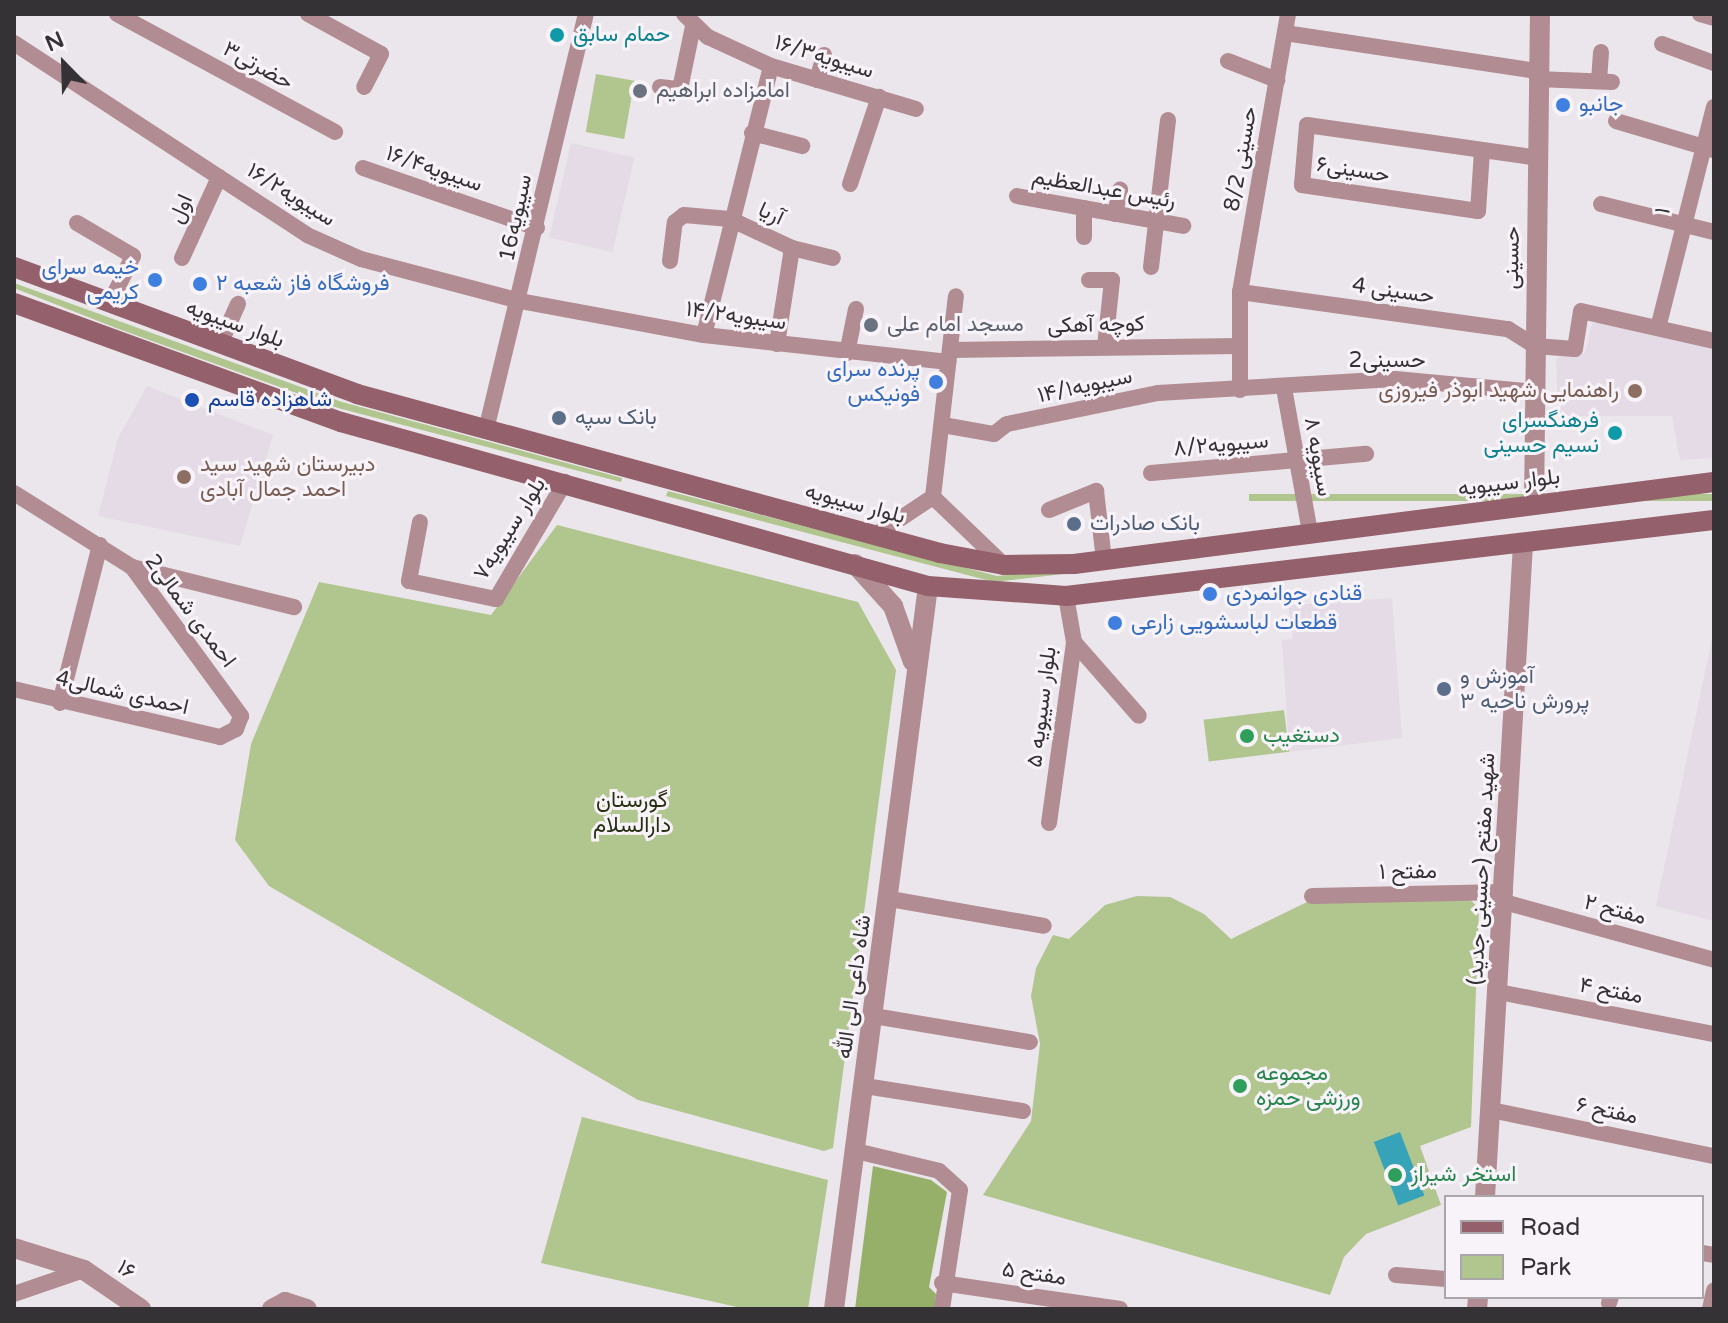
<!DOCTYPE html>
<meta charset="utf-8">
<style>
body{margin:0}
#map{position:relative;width:1728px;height:1323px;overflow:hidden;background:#eae6eb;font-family:"Varela Round",Vazirmatn,sans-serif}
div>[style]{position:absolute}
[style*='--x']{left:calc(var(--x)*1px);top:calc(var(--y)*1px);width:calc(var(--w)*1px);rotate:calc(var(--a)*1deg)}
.built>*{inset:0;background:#e5dbe6;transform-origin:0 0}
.green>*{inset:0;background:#b1c58e;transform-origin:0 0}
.forest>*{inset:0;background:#97b069}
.water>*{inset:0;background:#36a3b8;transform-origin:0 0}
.minor>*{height:16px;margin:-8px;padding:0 8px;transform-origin:8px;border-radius:8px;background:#b18c93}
.tertiary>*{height:20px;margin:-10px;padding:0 10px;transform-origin:10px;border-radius:10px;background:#b18c93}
.secondary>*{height:20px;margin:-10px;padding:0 10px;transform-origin:10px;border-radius:10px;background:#94606b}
.dots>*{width:22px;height:22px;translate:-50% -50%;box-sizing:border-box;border:4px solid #f8f3f8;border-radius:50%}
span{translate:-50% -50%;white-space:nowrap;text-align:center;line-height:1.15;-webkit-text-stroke:6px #f8f3f8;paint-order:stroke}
.culture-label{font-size:22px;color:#0d838f}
.left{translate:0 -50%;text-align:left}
.right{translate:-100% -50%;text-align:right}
.street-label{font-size:22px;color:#343234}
.worship-label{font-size:22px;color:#5b616d}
.shop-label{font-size:22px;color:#366cbe}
.education-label{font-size:22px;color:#785e54}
.transit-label{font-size:22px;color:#164399}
.service-label{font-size:22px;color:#4e5e75}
.leisure-label{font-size:22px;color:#27864d}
.park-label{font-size:22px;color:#263011}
.frame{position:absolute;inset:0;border:16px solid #343234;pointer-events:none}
.legend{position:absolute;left:1444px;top:1195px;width:260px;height:104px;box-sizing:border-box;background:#f8f3f8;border:2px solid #aaa6aa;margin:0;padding:10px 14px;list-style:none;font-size:24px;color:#343234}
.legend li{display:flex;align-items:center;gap:16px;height:40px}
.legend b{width:40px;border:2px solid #aaa6aa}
.north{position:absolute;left:24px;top:24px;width:80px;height:80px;-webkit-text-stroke:6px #f8f3f8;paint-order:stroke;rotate:337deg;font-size:22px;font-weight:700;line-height:32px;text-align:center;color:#343234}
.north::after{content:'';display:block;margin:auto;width:28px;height:36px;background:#343234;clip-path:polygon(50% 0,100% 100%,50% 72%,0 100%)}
</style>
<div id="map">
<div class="built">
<i style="left:571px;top:143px;width:65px;height:97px;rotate:13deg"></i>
<i style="clip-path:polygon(1603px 320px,1714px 348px,1714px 458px,1680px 460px,1672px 416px,1558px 416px,1556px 360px,1562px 354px,1585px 353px,1592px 324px)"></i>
<i style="clip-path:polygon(147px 386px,273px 435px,240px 546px,98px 516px,118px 438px)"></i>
<i style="clip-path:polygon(1392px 598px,1402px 738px,1289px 752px,1282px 640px,1293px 639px,1288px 605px)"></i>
<i style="clip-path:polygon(1714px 629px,1714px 921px,1656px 906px)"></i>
</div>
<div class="green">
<i style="left:596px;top:74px;width:39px;height:59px;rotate:10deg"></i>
<i style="clip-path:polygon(14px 283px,342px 402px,622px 478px,621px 482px,338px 408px,116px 328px,14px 288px)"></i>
<i style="clip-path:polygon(668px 491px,997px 576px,1201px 553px,1201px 558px,994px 582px,666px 496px)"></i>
<i style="left:1714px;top:494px;width:7px;height:465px;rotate:90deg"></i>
<i style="clip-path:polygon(557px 525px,858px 602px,896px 670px,833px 1148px,824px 1151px,638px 1100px,269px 886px,235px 840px,251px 744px,319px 582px,491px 615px)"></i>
<i style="left:1284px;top:710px;width:42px;height:81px;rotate:83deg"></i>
<i style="clip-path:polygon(1137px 896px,1170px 897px,1204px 914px,1231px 939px,1307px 902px,1466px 896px,1479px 908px,1471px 1127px,1420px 1146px,1441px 1205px,1366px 1234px,1344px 1257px,1330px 1295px,983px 1195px,1031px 1121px,1040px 1044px,1031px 996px,1036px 968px,1053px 935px,1069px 939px,1105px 905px)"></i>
<i style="clip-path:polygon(582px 1117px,828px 1180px,808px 1309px,746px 1309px,541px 1263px)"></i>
</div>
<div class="forest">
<i style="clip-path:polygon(873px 1166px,931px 1180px,947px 1192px,929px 1287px,936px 1294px,935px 1309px,855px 1309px)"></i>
</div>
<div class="water">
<i style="left:1400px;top:1132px;width:68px;height:28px;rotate:69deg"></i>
</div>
<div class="minor">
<i style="--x:117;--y:14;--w:248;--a:28.4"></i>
<i style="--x:308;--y:14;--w:83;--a:28.7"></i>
<i style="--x:381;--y:54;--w:37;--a:117"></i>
<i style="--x:684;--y:14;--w:33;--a:44"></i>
<i style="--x:708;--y:37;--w:69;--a:24.7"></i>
<i style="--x:771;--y:66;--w:151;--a:16.5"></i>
<i style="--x:1700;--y:14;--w:15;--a:16"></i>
<i style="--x:1285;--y:33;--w:255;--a:8.6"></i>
<i style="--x:14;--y:43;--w:350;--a:33.2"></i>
<i style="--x:307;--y:235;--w:59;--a:24"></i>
<i style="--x:361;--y:259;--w:164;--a:14.8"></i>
<i style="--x:520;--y:301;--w:187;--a:10.5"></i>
<i style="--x:704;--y:335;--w:246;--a:6.3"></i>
<i style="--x:1662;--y:44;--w:55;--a:20.1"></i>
<i style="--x:1228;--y:61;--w:53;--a:21.2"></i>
<i style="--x:1537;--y:79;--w:75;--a:2.3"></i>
<i style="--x:817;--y:80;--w:26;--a:-74"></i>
<i style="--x:1599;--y:81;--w:29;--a:-86"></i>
<i style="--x:660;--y:87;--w:20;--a:6"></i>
<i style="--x:680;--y:89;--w:64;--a:-78.3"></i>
<i style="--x:1616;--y:121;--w:102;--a:16.5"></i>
<i style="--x:752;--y:133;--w:52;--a:14.6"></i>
<i style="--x:1482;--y:151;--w:60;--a:93.8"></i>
<i style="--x:1478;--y:211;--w:178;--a:-171.6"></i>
<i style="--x:1302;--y:185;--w:60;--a:-85.2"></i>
<i style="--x:1307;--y:125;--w:234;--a:8.1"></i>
<i style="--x:363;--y:168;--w:184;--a:19"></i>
<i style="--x:850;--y:184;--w:92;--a:-71.6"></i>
<i style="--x:1017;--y:196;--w:169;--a:10.2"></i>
<i style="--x:1601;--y:204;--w:116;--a:13.9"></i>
<i style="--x:1115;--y:214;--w:25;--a:-78"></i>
<i style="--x:77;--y:223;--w:65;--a:30.5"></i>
<i style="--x:133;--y:256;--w:52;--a:116.1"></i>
<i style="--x:1084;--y:237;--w:29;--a:-90"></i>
<i style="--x:182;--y:258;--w:89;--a:-65.4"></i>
<i style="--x:670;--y:261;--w:39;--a:-83"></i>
<i style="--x:675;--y:222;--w:11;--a:-38"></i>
<i style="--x:684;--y:215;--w:46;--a:5"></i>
<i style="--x:730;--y:219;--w:68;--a:25.1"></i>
<i style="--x:792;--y:248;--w:42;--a:13.7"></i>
<i style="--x:1151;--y:267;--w:148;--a:-83.4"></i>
<i style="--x:1089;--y:280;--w:23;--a:0"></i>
<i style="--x:1112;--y:280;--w:67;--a:96"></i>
<i style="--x:1240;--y:292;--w:271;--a:7.9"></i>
<i style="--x:1508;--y:329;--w:32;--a:32"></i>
<i style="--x:1535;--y:346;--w:40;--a:4.3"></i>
<i style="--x:1575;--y:349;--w:38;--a:-81"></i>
<i style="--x:1581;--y:311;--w:136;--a:12.7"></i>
<i style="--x:1658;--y:328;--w:228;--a:-75.8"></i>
<i style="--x:704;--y:335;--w:277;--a:-76"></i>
<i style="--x:220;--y:344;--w:44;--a:-65.8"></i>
<i style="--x:777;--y:344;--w:97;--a:-81.1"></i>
<i style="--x:952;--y:350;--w:288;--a:-0.8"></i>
<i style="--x:847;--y:353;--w:45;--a:-78.4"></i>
<i style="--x:1284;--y:388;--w:147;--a:79.8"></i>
<i style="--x:1240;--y:390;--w:98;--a:-90"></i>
<i style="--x:1240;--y:292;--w:282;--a:-80.2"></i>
<i style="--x:943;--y:425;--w:52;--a:10"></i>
<i style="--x:994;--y:434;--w:16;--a:-38"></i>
<i style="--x:1007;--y:424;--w:154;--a:-11.6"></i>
<i style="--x:1158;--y:393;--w:237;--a:-3.4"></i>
<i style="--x:1395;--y:379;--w:140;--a:5.3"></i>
<i style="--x:486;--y:430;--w:428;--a:-76.5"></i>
<i style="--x:1151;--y:473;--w:216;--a:-5.1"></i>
<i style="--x:14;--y:493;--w:139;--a:32.1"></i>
<i style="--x:132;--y:567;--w:185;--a:53.8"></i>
<i style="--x:241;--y:716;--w:14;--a:111"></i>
<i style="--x:236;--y:729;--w:18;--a:153"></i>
<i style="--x:220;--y:737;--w:212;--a:-166.9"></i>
<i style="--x:933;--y:497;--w:202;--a:-83.5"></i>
<i style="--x:933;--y:497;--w:98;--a:43.8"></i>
<i style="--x:1049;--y:510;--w:51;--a:-22"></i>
<i style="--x:1096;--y:491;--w:69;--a:83.4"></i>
<i style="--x:420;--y:522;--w:60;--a:100.6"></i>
<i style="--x:409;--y:581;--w:89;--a:11.7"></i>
<i style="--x:496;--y:599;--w:136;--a:-59.5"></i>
<i style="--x:877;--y:534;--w:67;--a:-33.5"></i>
<i style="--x:132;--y:567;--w:167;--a:13.9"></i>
<i style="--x:1074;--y:642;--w:98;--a:48.7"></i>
<i style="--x:60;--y:703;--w:163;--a:-75.8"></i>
<i style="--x:1049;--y:823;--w:183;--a:-82.1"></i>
<i style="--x:1074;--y:642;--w:47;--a:-99.9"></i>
<i style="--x:1312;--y:896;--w:193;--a:-1.2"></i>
<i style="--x:890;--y:899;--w:156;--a:9.9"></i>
<i style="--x:1504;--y:902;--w:218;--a:15.4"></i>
<i style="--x:1499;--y:992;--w:219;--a:11.1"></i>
<i style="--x:874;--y:1016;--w:158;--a:9.5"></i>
<i style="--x:865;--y:1086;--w:160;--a:9"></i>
<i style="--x:1491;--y:1110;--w:228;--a:11.7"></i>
<i style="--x:856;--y:1151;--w:85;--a:13.5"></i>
<i style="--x:939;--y:1171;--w:28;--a:42"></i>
<i style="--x:960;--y:1190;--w:120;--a:98.6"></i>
<i style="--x:1702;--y:1253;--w:12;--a:9"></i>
<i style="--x:1396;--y:1275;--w:50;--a:4.6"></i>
<i style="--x:942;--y:1283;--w:180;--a:8.3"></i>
<i style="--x:14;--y:1294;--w:74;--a:-18.9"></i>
<i style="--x:1609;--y:1303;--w:6;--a:-72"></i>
<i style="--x:1710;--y:1309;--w:19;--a:-78"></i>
</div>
<div class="tertiary">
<i style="--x:1534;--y:503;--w:489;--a:-89.3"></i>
<i style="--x:855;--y:564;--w:57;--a:47.9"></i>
<i style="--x:893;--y:606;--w:59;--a:70.3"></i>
<i style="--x:1485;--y:1197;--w:655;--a:-86.67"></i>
<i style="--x:14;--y:1248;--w:73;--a:17.4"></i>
<i style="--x:84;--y:1270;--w:69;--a:34.4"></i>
<i style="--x:272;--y:1309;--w:15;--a:-28"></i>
<i style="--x:285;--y:1302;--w:23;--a:18"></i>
<i style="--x:834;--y:1309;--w:729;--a:-82.59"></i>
<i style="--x:1477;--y:1309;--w:12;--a:-85"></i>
</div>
<div class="secondary">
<i style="--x:14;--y:267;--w:366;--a:20.3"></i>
<i style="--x:357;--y:394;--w:604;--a:15.26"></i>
<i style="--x:940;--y:553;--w:65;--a:10.6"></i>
<i style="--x:1004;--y:565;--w:70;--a:-0.8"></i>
<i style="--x:1074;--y:564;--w:645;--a:-7.3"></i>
<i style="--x:14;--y:303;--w:348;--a:20"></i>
<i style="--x:341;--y:422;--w:609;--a:15.61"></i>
<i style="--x:928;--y:586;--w:138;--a:4.1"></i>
<i style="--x:1066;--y:596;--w:652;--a:-6.69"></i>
</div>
<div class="dots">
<i style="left:557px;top:35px;background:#0f9aa8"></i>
<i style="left:640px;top:91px;background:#6b7280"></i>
<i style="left:1563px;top:105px;background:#3f7fe0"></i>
<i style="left:155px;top:280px;background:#3f7fe0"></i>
<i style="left:200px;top:284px;background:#3f7fe0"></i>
<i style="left:871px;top:325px;background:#6b7280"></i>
<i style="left:936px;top:382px;background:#3f7fe0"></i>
<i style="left:1635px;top:391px;background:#8d6e63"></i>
<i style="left:192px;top:400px;background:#1a4fb4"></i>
<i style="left:559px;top:418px;background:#5c6f8a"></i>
<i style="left:1615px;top:433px;background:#0f9aa8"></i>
<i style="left:184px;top:477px;background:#8d6e63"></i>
<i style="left:1074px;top:524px;background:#5c6f8a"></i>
<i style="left:1210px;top:594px;background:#3f7fe0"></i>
<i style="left:1115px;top:623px;background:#3f7fe0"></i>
<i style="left:1444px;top:689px;background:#5c6f8a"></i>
<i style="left:1247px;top:736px;background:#2e9e5b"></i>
<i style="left:1240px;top:1086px;background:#2e9e5b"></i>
<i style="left:1395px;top:1175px;background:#2e9e5b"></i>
</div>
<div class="culture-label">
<span class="left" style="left:573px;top:35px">حمام سابق</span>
<span class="right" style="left:1599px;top:433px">فرهنگسرای<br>نسیم حسینی</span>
</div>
<div class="street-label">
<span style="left:824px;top:57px;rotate:17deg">سیبویه۱۶/۳</span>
<span style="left:258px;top:66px;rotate:29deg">حضرتی۳</span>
<span style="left:1241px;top:159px;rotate:-80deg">8/2 حسینی</span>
<span style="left:434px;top:169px;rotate:19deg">سیبویه۱۶/۴</span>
<span style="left:1353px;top:170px;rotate:9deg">حسینی۶</span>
<span style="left:1104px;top:189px;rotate:10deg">رئیس عبدالعظیم</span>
<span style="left:291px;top:195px;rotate:32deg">سیبویه۱۶/۲</span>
<span style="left:181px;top:209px;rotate:-66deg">اول</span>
<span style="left:1663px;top:211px;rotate:-76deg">۱</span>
<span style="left:771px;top:214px;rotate:25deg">آریا</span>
<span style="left:516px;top:218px;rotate:-78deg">سیبویه16</span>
<span style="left:1512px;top:258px;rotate:-89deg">حسینی</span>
<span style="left:1393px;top:291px;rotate:8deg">حسینی 4</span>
<span style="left:736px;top:316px;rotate:8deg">سیبویه۱۴/۲</span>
<span style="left:235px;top:324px;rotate:20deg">بلوار سیبویه</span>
<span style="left:1096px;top:325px;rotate:-1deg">کوچه آهکی</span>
<span style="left:1387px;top:361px">حسینی2</span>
<span style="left:1085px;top:386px;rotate:-12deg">سیبویه۱۴/۱</span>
<span style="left:1221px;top:445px;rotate:-5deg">سیبویه۸/۲</span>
<span style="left:1318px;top:457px;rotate:80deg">سیبویه ۸</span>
<span style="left:1509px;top:483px;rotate:-7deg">بلوار سیبویه</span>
<span style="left:855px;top:504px;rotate:15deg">بلوار سیبویه</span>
<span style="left:510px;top:529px;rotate:-58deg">بلوار سیبویه۷</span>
<span style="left:190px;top:611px;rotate:53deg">2احمدی شمالی</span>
<span style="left:122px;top:693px;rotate:13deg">4احمدی شمالی</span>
<span style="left:1042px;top:707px;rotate:-83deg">بلوار سیبویه ۵</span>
<span style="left:1482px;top:869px;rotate:-87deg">شهید مفتح (حسینی جدید)</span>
<span style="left:1408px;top:872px;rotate:-1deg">مفتح ۱</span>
<span style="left:1615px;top:910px;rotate:15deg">مفتح ۲</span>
<span style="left:854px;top:987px;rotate:-82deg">شاه داعی الی الله</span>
<span style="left:1611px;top:991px;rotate:11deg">مفتح ۴</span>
<span style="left:1607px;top:1111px;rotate:12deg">مفتح ۶</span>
<span style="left:126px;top:1270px;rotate:34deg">۱۶</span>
<span style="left:1034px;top:1274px;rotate:8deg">مفتح ۵</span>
</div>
<div class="worship-label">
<span class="left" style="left:656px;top:91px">امامزاده ابراهیم</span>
<span class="left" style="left:887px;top:325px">مسجد امام علی</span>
</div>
<div class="shop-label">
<span class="left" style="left:1579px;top:105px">جانبو</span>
<span class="right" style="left:139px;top:280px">خیمه سرای<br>کریمی</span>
<span class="left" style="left:216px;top:284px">فروشگاه فاز شعبه ۲</span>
<span class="right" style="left:920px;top:382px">پرنده سرای<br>فونیکس</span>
<span class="left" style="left:1226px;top:594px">قنادی جوانمردی</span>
<span class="left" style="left:1131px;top:623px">قطعات لباسشویی زارعی</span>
</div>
<div class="education-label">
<span class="right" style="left:1619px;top:391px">راهنمایی شهید ابوذر فیروزی</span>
<span class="left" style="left:200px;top:477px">دبیرستان شهید سید<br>احمد جمال آبادی</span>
</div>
<div class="transit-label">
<span class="left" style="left:208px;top:400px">شاهزاده قاسم</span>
</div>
<div class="service-label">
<span class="left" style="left:575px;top:418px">بانک سپه</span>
<span class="left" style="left:1090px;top:524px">بانک صادرات</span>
<span class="left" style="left:1460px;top:689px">آموزش و<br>پرورش ناحیه ۳</span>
</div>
<div class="leisure-label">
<span class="left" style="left:1263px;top:736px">دستغیب</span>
<span class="left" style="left:1256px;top:1086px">مجموعه<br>ورزشی حمزه</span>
<span class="left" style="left:1411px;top:1175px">استخر شیراز</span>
</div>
<div class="park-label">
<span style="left:632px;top:813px">گورستان<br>دارالسلام</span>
</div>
<div class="frame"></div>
<ul class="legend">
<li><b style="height:10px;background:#94606b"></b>Road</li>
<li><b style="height:22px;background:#b1c58e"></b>Park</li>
</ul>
<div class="north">N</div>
</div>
